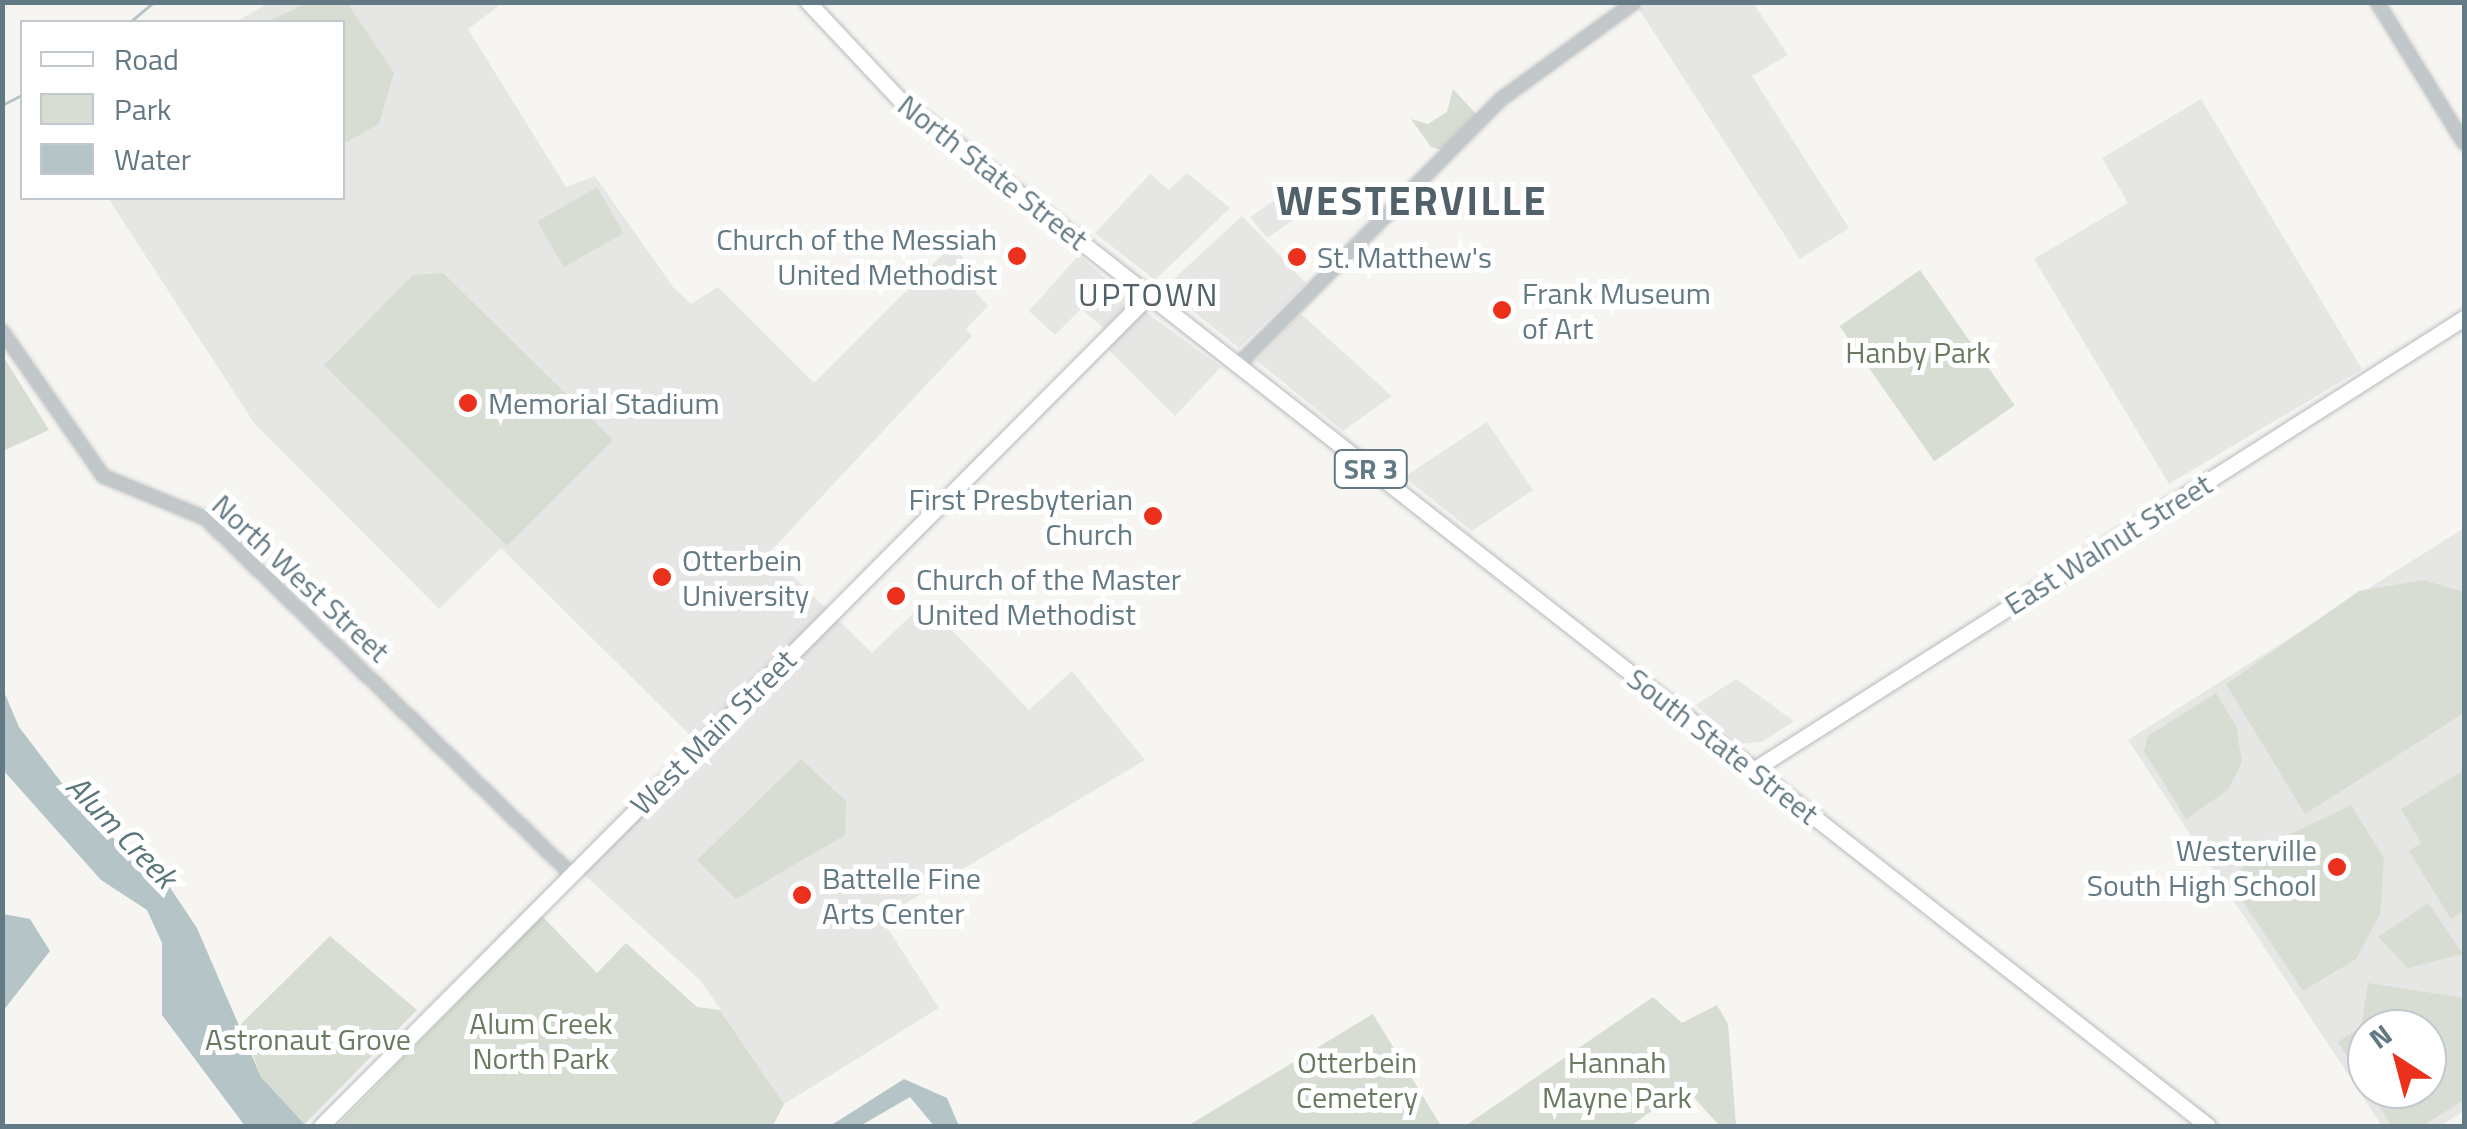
<!DOCTYPE html>
<style>
body{margin:0}
#map{position:relative;width:2467px;height:1129px;overflow:hidden;background:#f6f5f1;font-family:"Titillium Web",sans-serif}
div>[style]{position:absolute}
[style*='--x']{left:calc(var(--x)*1px);top:calc(var(--y)*1px);width:calc(var(--w)*1px);rotate:calc(var(--a)*1deg)}
.built>*{inset:0;background:#e6e7e5}
.green>*{inset:0;background:#d7ddd2;transform-origin:0 0}
.water>*{inset:0;background:#b5c5c7}
.stream>*{height:2.5px;margin:-1.25px;padding:0 1.25px;transform-origin:1.25px;border-radius:1.25px;background:#b5c5c7}
.roads{filter:drop-shadow(0 0 2px #b5babd) drop-shadow(0 0 2px #b5babd)}
.minor>*{height:12px;margin:-6px;padding:0 6px;transform-origin:6px;border-radius:6px;background:#c2c7c9}
.major>*{height:15px;margin:-7.5px;padding:0 7.5px;transform-origin:7.5px;border-radius:7.5px;background:#fff}
.dots>*{width:28px;height:28px;translate:-50% -50%;box-sizing:border-box;border:5px solid #fff;border-radius:50%}
span{translate:-50% -50%;white-space:nowrap;text-align:center;line-height:1.15;-webkit-text-stroke:10px #fff;paint-order:stroke}
.shield-label span{padding:2px 8px;background:#fff;border:2px solid;border-radius:8px;-webkit-text-stroke-width:0}
.shield-label{font-size:28px;color:#637984;font-weight:700}
.street-label{font-size:30px;color:#637984}
.poi-label{font-size:30px;color:#637984}
.right{translate:-100% -50%;text-align:right}
.left{translate:0 -50%;text-align:left}
.park-label{font-size:30px;color:#6a7b62}
.neighbourhood-label{font-size:32px;color:#516169;letter-spacing:2.5px}
.water-label{font-size:32px;color:#5a767a;font-style:italic}
.district-label{font-size:40px;color:#516169;font-weight:700;letter-spacing:2.5px}
.frame{position:absolute;inset:0;border:5px solid #637984;pointer-events:none}
.legend{position:absolute;left:20px;top:20px;width:325px;height:180px;box-sizing:border-box;background:#fff;border:2px solid #c1c9ce;margin:0;padding:12px 18px;list-style:none;font-size:30px;color:#637984}
.legend li{display:flex;align-items:center;gap:20px;height:50px}
.legend b{width:50px;border:2px solid #c1c9ce}
.north{position:absolute;left:2347px;top:1009px;width:100px;height:100px;box-sizing:border-box;background:#fff;border:2px solid #c1c9ce;border-radius:50%;rotate:324deg;font-size:28px;font-weight:700;line-height:40px;text-align:center;color:#637984}
.north::after{content:'';display:block;margin:auto;width:35px;height:45px;background:#eb311b;clip-path:polygon(50% 0,100% 100%,50% 72%,0 100%)}
</style>
<div id="map">
<div class="built">
<i style="clip-path:polygon(268px 3px,503px 3px,468px 29px,566px 187px,595px 176px,673px 287px,691px 304px,718px 287px,814px 383px,951px 246px,986px 280px,975px 292px,988px 306px,966px 329px,972px 336px,769px 553px,872px 653px,925px 602px,1029px 710px,1072px 671px,1145px 760px,881px 918px,939px 1008px,784px 1104px,701px 981px,581px 872px,703px 748px,501px 548px,439px 609px,254px 423px,108px 198px,342px 198px,342px 22px,236px 22px)"></i>
<i style="clip-path:polygon(1648px 3px,1753px 3px,1788px 55px,1752px 76px,1849px 228px,1800px 259px,1639px 9px)"></i>
<i style="clip-path:polygon(2201px 99px,2362px 369px,2169px 484px,2034px 259px,2128px 203px,2102px 158px)"></i>
<i style="clip-path:polygon(1187px 173px,1230px 208px,1155px 280px,1095px 233px,1150px 174px,1169px 190px)"></i>
<i style="clip-path:polygon(1300px 183px,1305px 212px,1267px 238px,1250px 217px)"></i>
<i style="clip-path:polygon(1242px 216px,1306px 283px,1239px 348px,1164px 288px)"></i>
<i style="clip-path:polygon(1079px 255px,1131px 301px,1104px 328px,1081px 309px,1055px 335px,1029px 311px)"></i>
<i style="clip-path:polygon(1143px 310px,1221px 367px,1175px 416px,1108px 349px)"></i>
<i style="clip-path:polygon(1301px 314px,1392px 396px,1343px 431px,1256px 360px)"></i>
<i style="clip-path:polygon(1487px 422px,1533px 490px,1472px 531px,1404px 477px)"></i>
<i style="clip-path:polygon(evenodd,2464px 528px,2464px 1111px,2440px 1126px,2382px 1126px,2128px 740px,2464px 528px,2367px 1029px,2427px 1029px,2427px 1089px,2367px 1089px,2367px 1029px)"></i>
<i style="clip-path:polygon(1736px 679px,1794px 721px,1762px 742px,1738px 744px,1696px 705px)"></i>
</div>
<div class="green">
<i style="clip-path:polygon(309px 2px,347px 3px,394px 73px,379px 124px,343px 144px,342px 22px,267px 22px)"></i>
<i style="clip-path:polygon(1453px 89px,1477px 115px,1441px 150px,1431px 147px,1411px 119px,1428px 124px,1447px 112px)"></i>
<i style="left:597px;top:187px;width:53px;height:69px;rotate:60deg"></i>
<i style="left:1920px;top:270px;width:165px;height:98px;rotate:55deg"></i>
<i style="clip-path:polygon(443px 273px,613px 440px,507px 546px,324px 365px,413px 275px)"></i>
<i style="clip-path:polygon(3px 356px,49px 430px,3px 451px,2px 451px)"></i>
<i style="clip-path:polygon(2423px 580px,2464px 592px,2464px 713px,2305px 814px,2226px 684px,2359px 591px)"></i>
<i style="clip-path:polygon(2216px 693px,2236px 726px,2242px 762px,2228px 790px,2186px 819px,2144px 751px,2148px 736px)"></i>
<i style="clip-path:polygon(801px 759px,846px 801px,845px 835px,736px 899px,697px 860px)"></i>
<i style="clip-path:polygon(2464px 770px,2464px 911px,2451px 919px,2409px 851px,2421px 843px,2401px 809px)"></i>
<i style="clip-path:polygon(2351px 805px,2384px 858px,2380px 914px,2356px 959px,2303px 991px,2229px 881px,2266px 846px)"></i>
<i style="clip-path:polygon(2428px 903px,2463px 954px,2408px 968px,2378px 937px)"></i>
<i style="clip-path:polygon(542px 916px,597px 973px,626px 943px,697px 1007px,720px 1010px,784px 1104px,773px 1126px,337px 1126px)"></i>
<i style="clip-path:polygon(330px 936px,417px 1010px,304px 1125px,261px 1077px,241px 1024px)"></i>
<i style="clip-path:polygon(2368px 983px,2464px 998px,2464px 1100px,2422px 1126px,2392px 1126px,2368px 1089px,2427px 1089px,2427px 1029px,2367px 1029px,2367px 1087px,2338px 1042px,2361px 1027px)"></i>
<i style="clip-path:polygon(1653px 997px,1682px 1023px,1717px 1005px,1728px 1024px,1736px 1125px,1720px 1126px,1684px 1087px,1631px 1126px,1465px 1126px)"></i>
<i style="clip-path:polygon(1373px 1014px,1441px 1126px,1188px 1126px,1189px 1125px)"></i>
</div>
<div class="water">
<i style="clip-path:polygon(2px 687px,19px 727px,90px 820px,163px 877px,197px 928px,261px 1077px,306px 1126px,245px 1126px,162px 1015px,162px 943px,147px 910px,101px 880px,3px 770px)"></i>
<i style="clip-path:polygon(3px 914px,30px 919px,50px 951px,3px 1011px)"></i>
<i style="clip-path:polygon(904px 1079px,947px 1098px,959px 1126px,934px 1126px,910px 1097px,860px 1126px,830px 1126px)"></i>
</div>
<div class="stream">
<i style="--x:130;--y:22;--w:31;--a:-40"></i>
<i style="--x:2;--y:105;--w:22;--a:-27"></i>
</div>
<div class="roads">
<div class="minor">
<i style="--x:2377;--y:2;--w:166;--a:58.3"></i>
<i style="--x:2;--y:331;--w:177;--a:55.1"></i>
<i style="--x:103;--y:476;--w:110;--a:22.4"></i>
<i style="--x:205;--y:518;--w:511;--a:44.21"></i>
<i style="--x:1238;--y:365;--w:374;--a:-45.3"></i>
<i style="--x:1501;--y:99;--w:165;--a:-35.9"></i>
</div>
<div class="major">
<i style="--x:808;--y:2;--w:134;--a:46.8"></i>
<i style="--x:900;--y:100;--w:1662;--a:38.11"></i>
<i style="--x:1753;--y:770;--w:843;--a:-32.45"></i>
<i style="--x:321;--y:1126;--w:1173;--a:-45.1"></i>
</div>
</div>
<div class="dots">
<i style="left:1017px;top:256px;background:#eb311b"></i>
<i style="left:1297px;top:257px;background:#eb311b"></i>
<i style="left:1502px;top:310px;background:#eb311b"></i>
<i style="left:468px;top:403px;background:#eb311b"></i>
<i style="left:1153px;top:516px;background:#eb311b"></i>
<i style="left:662px;top:577px;background:#eb311b"></i>
<i style="left:896px;top:596px;background:#eb311b"></i>
<i style="left:2337px;top:867px;background:#eb311b"></i>
<i style="left:802px;top:895px;background:#eb311b"></i>
</div>
<div class="shield-label">
<span style="left:1371px;top:469px">SR 3</span>
</div>
<div class="street-label">
<span style="left:993px;top:172px;rotate:38deg">North State Street</span>
<span style="left:2108px;top:544px;rotate:-32deg">East Walnut Street</span>
<span style="left:301px;top:578px;rotate:43deg">North West Street</span>
<span style="left:713px;top:732px;rotate:-45deg">West Main Street</span>
<span style="left:1723px;top:746px;rotate:38deg">South State Street</span>
</div>
<div class="poi-label">
<span class="right" style="left:997px;top:256px">Church of the Messiah<br>United Methodist</span>
<span class="left" style="left:1317px;top:257px">St. Matthew's</span>
<span class="left" style="left:1522px;top:310px">Frank Museum<br>of Art</span>
<span class="left" style="left:488px;top:403px">Memorial Stadium</span>
<span class="right" style="left:1133px;top:516px">First Presbyterian<br>Church</span>
<span class="left" style="left:682px;top:577px">Otterbein<br>University</span>
<span class="left" style="left:916px;top:596px">Church of the Master<br>United Methodist</span>
<span class="right" style="left:2317px;top:867px">Westerville<br>South High School</span>
<span class="left" style="left:822px;top:895px">Battelle Fine<br>Arts Center</span>
</div>
<div class="park-label">
<span style="left:1918px;top:352px">Hanby Park</span>
<span style="left:541px;top:1040px">Alum Creek<br>North Park</span>
<span style="left:308px;top:1039px">Astronaut Grove</span>
<span style="left:1357px;top:1079px">Otterbein<br>Cemetery</span>
<span style="left:1617px;top:1079px">Hannah<br>Mayne Park</span>
</div>
<div class="neighbourhood-label">
<span style="left:1149px;top:294px">UPTOWN</span>
</div>
<div class="water-label">
<span style="left:122px;top:831px;rotate:46deg">Alum Creek</span>
</div>
<div class="district-label">
<span style="left:1412px;top:201px">WESTERVILLE</span>
</div>
<div class="frame"></div>
<ul class="legend">
<li><b style="height:12px;background:#fff"></b>Road</li>
<li><b style="height:28px;background:#d7ddd2"></b>Park</li>
<li><b style="height:28px;background:#b5c5c7"></b>Water</li>
</ul>
<div class="north">N</div>
</div>
